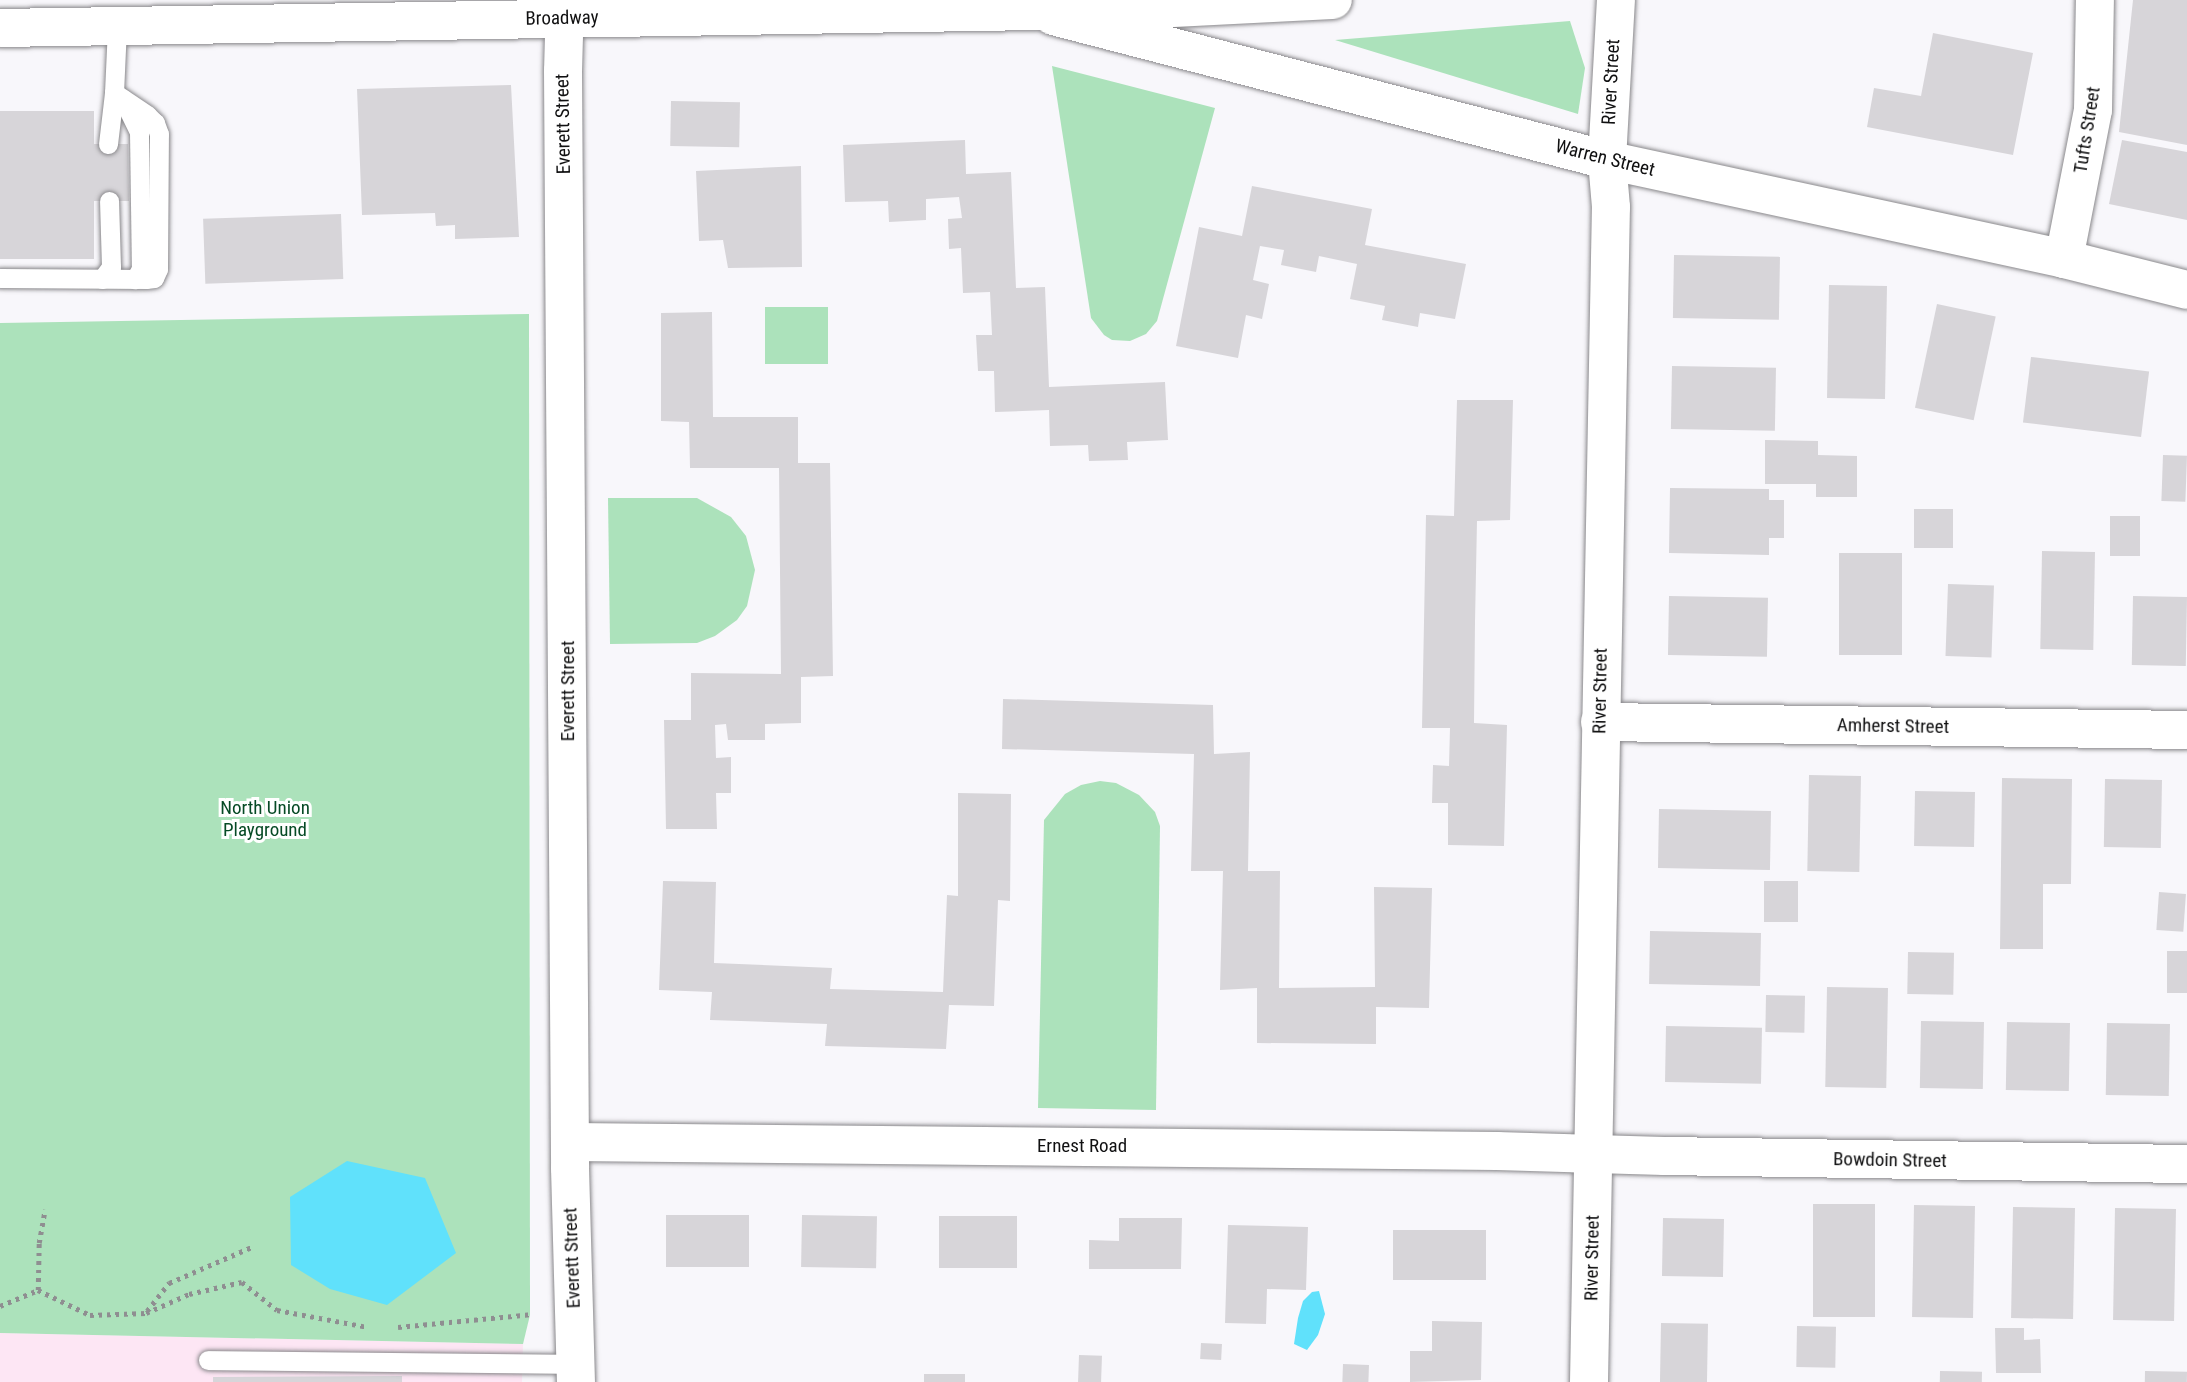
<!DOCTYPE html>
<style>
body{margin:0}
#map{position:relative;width:2187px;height:1382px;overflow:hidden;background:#f8f7fb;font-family:"Roboto Condensed",sans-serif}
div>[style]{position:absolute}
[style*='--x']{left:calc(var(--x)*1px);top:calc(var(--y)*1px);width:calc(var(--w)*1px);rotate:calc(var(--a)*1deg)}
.education>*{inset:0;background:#fde6f4}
.green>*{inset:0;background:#ace2bb;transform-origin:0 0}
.water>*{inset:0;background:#60e1fb}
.building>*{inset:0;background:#d7d5d9;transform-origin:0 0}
.path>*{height:4.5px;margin-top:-2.25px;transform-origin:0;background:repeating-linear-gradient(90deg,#8f8e91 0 3.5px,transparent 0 8.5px)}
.roads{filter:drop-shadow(0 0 2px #89888b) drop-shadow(0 0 2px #89888b)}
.lane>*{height:19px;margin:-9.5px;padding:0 9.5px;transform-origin:9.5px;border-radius:9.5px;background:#fff}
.street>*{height:38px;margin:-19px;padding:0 19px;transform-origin:19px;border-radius:19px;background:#fff}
.secondary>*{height:38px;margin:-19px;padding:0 19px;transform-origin:19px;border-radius:19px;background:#fff}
.primary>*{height:38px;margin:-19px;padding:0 19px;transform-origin:19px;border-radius:19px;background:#fff}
span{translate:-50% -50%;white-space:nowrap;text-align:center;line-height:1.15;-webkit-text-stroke:6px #fff;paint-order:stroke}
.street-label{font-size:19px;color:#101011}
.park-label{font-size:19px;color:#064a25}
</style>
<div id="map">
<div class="education">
<i style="clip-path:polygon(0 1333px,523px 1344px,522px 1382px,0 1382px)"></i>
</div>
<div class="green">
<i style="clip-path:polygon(1570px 21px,1585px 68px,1578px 114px,1335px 40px)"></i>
<i style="clip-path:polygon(1052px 66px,1215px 108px,1157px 321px,1146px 334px,1130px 341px,1112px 340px,1104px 335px,1091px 318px)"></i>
<i style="left:765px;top:307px;width:63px;height:57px"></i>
<i style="clip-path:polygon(529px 314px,530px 1315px,523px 1344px,0 1333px,0 323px)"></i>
<i style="clip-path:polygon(608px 498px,697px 498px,731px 517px,746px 536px,755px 570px,747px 606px,737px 620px,715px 636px,697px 643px,610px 644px)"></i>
<i style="clip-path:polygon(1100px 781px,1116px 783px,1139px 795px,1155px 812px,1160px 826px,1156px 1110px,1038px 1108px,1044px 820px,1065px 794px,1081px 785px)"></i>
</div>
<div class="water">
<i style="clip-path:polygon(347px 1161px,425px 1178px,456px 1253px,387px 1305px,330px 1289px,291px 1265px,290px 1197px)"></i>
<i style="clip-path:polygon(1319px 1291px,1325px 1314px,1318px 1335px,1307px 1350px,1294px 1344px,1298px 1318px,1303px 1301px,1312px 1292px)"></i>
</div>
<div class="building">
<i style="clip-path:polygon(2133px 0,2187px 0,2187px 145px,2119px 132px)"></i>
<i style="clip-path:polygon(1933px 33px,2033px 53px,2013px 155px,1867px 127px,1874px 88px,1921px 96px)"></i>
<i style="clip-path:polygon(511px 85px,519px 237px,455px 239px,455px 225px,436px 226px,435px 213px,362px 215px,357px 89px)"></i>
<i style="left:671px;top:101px;width:69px;height:45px;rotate:1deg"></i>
<i style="clip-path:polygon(0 111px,94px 111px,94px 144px,128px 144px,129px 201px,94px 201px,94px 259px,0 259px)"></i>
<i style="clip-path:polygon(965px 140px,966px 174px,1011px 172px,1016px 288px,1045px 287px,1049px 387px,1165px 382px,1168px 440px,1127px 442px,1128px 460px,1089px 461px,1088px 445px,1050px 446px,1049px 410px,995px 412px,994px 371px,978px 371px,976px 335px,992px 335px,990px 292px,963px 293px,961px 248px,949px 249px,948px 219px,962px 218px,959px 197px,926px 199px,926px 220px,889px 222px,888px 201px,845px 202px,843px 145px)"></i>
<i style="clip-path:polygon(2122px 140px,2187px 152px,2187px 220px,2109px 204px)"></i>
<i style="clip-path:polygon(801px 166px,802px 267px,728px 268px,723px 240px,699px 241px,696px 171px)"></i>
<i style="clip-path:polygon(1252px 186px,1372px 209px,1365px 245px,1466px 264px,1455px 319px,1420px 313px,1418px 327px,1382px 320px,1385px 306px,1350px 299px,1357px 264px,1319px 256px,1316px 272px,1281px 265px,1284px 250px,1260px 246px,1253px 280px,1269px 284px,1262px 319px,1246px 315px,1238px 358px,1176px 346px,1199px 227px,1242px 236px)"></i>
<i style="left:341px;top:214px;width:65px;height:138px;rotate:88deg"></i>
<i style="left:1674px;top:255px;width:106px;height:63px;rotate:1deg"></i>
<i style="left:1829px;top:285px;width:58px;height:113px;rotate:1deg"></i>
<i style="left:1937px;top:304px;width:60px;height:106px;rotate:12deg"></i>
<i style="clip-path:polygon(712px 312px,713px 417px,798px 417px,798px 463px,830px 463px,833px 676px,801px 677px,801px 723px,765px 724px,765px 740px,728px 740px,726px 724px,715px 725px,716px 758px,731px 757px,731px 793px,716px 793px,717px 829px,666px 829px,664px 720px,691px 720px,691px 673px,781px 674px,779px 468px,690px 468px,689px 422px,661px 421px,661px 313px)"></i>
<i style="left:2031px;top:357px;width:119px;height:66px;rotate:7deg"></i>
<i style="left:1672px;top:366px;width:104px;height:63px;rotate:1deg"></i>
<i style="clip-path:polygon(1457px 400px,1513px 400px,1510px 520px,1477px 521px,1475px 622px,1474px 723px,1507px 725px,1504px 846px,1448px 845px,1448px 803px,1432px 803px,1433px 765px,1449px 766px,1450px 728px,1422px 728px,1426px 515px,1454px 516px)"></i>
<i style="clip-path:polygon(1765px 440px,1818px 441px,1818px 455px,1857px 456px,1857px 497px,1816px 497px,1816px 484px,1765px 484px)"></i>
<i style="left:2163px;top:455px;width:24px;height:46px;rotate:2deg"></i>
<i style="clip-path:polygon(1670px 488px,1769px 489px,1769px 500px,1784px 500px,1784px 538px,1769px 538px,1769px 555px,1669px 553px)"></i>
<i style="left:1914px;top:509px;width:39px;height:39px"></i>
<i style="left:2110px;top:516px;width:30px;height:40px"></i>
<i style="left:2042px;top:551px;width:53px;height:98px;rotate:1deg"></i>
<i style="left:1839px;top:553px;width:63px;height:102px"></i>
<i style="left:1948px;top:584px;width:46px;height:72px;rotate:2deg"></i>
<i style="left:1669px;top:596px;width:99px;height:59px;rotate:1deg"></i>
<i style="left:2133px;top:596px;width:54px;height:69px;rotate:1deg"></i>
<i style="clip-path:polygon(1003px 699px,1213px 705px,1214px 754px,1250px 752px,1248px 871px,1280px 871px,1279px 988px,1375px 987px,1374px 887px,1432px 888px,1429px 1008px,1376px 1007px,1376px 1044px,1257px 1043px,1257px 988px,1220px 990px,1223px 871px,1191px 871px,1194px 754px,1002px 749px)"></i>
<i style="left:1809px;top:775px;width:52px;height:96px;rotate:1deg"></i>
<i style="clip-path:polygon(2002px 778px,2072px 779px,2071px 884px,2043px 884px,2043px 949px,2000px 949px)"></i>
<i style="left:2105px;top:779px;width:57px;height:68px;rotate:1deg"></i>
<i style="left:1915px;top:791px;width:60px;height:55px;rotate:1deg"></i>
<i style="clip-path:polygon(958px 793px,1011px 794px,1010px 901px,998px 900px,994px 1006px,949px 1005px,946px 1049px,825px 1046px,827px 1024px,710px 1020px,712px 992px,659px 990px,663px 881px,716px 882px,714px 963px,832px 968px,830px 989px,943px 992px,947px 895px,958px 896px)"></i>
<i style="left:1659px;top:809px;width:112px;height:59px;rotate:1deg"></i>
<i style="left:1764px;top:881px;width:34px;height:41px"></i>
<i style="left:2159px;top:892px;width:27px;height:38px;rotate:4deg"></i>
<i style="left:1650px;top:931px;width:111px;height:53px;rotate:1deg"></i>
<i style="left:2167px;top:951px;width:20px;height:42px"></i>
<i style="left:1908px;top:952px;width:46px;height:42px;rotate:1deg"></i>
<i style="left:1827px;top:987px;width:61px;height:100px;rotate:1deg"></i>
<i style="left:1766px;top:995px;width:39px;height:37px;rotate:1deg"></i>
<i style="left:1921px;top:1021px;width:63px;height:67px;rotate:1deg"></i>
<i style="left:2007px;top:1022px;width:63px;height:68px;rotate:1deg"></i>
<i style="left:2107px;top:1023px;width:63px;height:72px;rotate:1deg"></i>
<i style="left:1666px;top:1026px;width:96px;height:56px;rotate:1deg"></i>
<i style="left:1813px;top:1204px;width:62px;height:113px"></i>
<i style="left:1914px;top:1205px;width:61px;height:112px;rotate:1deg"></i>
<i style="left:2013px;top:1207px;width:62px;height:111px;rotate:1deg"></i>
<i style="left:2115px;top:1208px;width:61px;height:112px;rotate:1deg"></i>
<i style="left:666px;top:1215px;width:83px;height:52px"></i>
<i style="left:802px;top:1215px;width:75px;height:52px;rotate:1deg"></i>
<i style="left:939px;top:1216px;width:78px;height:52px"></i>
<i style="clip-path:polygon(1119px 1218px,1182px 1218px,1181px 1269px,1089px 1269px,1089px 1240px,1119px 1241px)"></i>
<i style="left:1663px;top:1218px;width:61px;height:58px;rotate:1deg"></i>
<i style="clip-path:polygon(1228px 1225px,1308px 1227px,1306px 1290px,1267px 1289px,1266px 1324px,1225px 1323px)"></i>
<i style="left:1393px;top:1230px;width:93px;height:50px"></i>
<i style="clip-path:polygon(1432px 1321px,1482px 1322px,1481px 1380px,1410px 1382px,1410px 1351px,1432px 1351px)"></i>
<i style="left:1661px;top:1323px;width:47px;height:59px;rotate:1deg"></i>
<i style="left:1797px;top:1326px;width:39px;height:41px;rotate:1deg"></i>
<i style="clip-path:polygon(1995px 1328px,2024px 1328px,2024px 1340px,2040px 1339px,2041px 1373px,1996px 1373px)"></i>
<i style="left:1201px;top:1343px;width:21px;height:16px;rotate:3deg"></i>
<i style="left:1079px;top:1355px;width:23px;height:27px;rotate:2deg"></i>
<i style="left:1343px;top:1364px;width:26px;height:18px;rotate:2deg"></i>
<i style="left:1940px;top:1371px;width:42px;height:11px;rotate:1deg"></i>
<i style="left:2145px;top:1371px;width:42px;height:11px;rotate:1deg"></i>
<i style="left:924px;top:1374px;width:41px;height:8px"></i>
<i style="clip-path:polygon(402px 1376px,402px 1382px,213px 1382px,213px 1377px)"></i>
</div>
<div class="path">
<i style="--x:38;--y:1290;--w:47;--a:-88.8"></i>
<i style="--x:39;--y:1243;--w:34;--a:-80"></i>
<i style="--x:0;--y:1306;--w:41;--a:-22.8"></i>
<i style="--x:38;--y:1290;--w:58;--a:25.7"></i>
<i style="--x:90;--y:1315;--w:56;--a:-2"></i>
<i style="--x:146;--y:1313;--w:47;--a:-23.8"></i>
<i style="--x:189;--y:1294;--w:54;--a:-12.8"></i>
<i style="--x:242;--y:1282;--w:45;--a:38.7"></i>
<i style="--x:277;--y:1310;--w:93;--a:10.6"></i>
<i style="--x:147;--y:1311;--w:36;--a:-52"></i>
<i style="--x:169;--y:1283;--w:93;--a:-23.5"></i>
<i style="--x:398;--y:1327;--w:135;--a:-5.5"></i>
</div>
<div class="roads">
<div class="lane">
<i style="--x:123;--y:99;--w:37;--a:64"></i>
<i style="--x:139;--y:132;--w:137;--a:89.2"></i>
<i style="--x:141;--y:269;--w:12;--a:121"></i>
<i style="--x:108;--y:144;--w:51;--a:-83.3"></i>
<i style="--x:0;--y:278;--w:146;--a:0.4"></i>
<i style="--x:146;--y:279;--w:8;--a:-7"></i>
<i style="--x:154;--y:278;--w:10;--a:-66"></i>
<i style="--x:158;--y:269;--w:135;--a:-89.6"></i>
<i style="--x:159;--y:134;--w:12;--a:-110"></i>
<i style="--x:155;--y:123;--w:11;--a:-135"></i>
<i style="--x:147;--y:115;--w:40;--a:-146"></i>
<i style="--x:114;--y:93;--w:67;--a:-87.4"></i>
<i style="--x:102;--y:279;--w:15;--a:-53"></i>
<i style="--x:111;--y:267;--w:66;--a:-91.7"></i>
<i style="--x:208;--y:1360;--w:368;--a:0.6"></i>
</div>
<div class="street">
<i style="--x:565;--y:0;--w:71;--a:91.6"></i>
<i style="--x:563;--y:71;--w:1097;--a:89.63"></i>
<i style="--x:570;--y:1168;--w:214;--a:88.4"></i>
<i style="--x:2064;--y:259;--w:152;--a:-79"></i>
<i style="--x:2093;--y:110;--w:110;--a:-89"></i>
<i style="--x:1600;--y:722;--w:587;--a:0.78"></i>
<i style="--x:570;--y:1142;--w:927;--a:0.56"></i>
<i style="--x:1497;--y:1151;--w:167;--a:1.7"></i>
<i style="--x:1664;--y:1156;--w:523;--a:0.88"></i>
</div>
<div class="secondary">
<i style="--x:1053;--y:16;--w:572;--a:14.57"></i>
<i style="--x:1607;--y:160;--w:468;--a:12.2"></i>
<i style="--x:2064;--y:259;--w:127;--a:14.1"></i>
<i style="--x:1589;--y:1382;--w:1175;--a:-88.93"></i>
<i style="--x:1611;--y:207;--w:47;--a:-94.9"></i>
<i style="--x:1607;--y:160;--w:160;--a:-86.8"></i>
</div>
<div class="primary">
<i style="--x:0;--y:28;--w:1153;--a:-0.94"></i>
<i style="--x:1153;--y:9;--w:180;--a:-2.9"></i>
</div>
</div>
<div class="street-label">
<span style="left:562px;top:18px;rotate:-1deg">Broadway</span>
<span style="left:1611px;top:82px;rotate:-87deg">River Street</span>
<span style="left:563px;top:124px;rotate:-91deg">Everett Street</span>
<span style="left:2087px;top:130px;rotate:-81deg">Tufts Street</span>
<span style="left:1605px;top:158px;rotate:14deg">Warren Street</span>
<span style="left:568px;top:691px;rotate:-90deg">Everett Street</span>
<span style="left:1600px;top:691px;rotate:-89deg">River Street</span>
<span style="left:1893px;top:726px;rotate:1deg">Amherst Street</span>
<span style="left:1082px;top:1146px">Ernest Road</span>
<span style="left:1890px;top:1160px;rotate:1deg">Bowdoin Street</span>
<span style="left:572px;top:1258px;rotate:-92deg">Everett Street</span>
<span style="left:1592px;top:1258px;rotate:-89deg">River Street</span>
</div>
<div class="park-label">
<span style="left:265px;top:819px">North Union<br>Playground</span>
</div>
</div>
